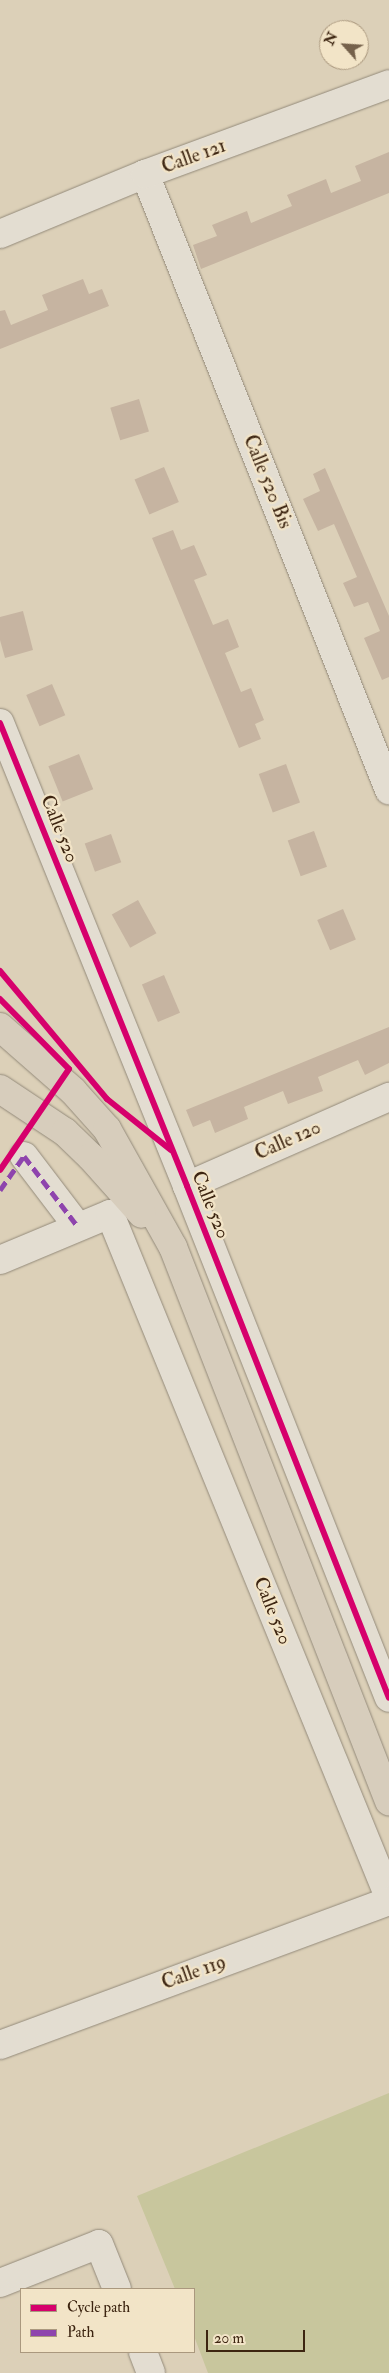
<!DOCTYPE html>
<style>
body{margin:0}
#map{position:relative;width:389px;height:2373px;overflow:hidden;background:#dcd0b8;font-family:"IM FELL Double Pica",serif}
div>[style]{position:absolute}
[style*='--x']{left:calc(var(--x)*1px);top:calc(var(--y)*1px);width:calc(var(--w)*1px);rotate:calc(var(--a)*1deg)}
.green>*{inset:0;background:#c8c69d}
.building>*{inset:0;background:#c6b4a1;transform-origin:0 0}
.roads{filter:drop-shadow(0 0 1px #938a7a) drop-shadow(0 0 1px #938a7a)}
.minor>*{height:28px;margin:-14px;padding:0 14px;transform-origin:14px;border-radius:14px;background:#e3ddd1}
.major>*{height:28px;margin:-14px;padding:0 14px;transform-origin:14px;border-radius:14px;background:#d7cdbc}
.highway>*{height:28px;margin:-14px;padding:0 14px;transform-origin:14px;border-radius:14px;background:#d7cdbc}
.quiet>*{height:5px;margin-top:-2.5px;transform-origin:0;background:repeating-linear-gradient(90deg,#8e44ad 0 10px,transparent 0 15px)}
.cycleway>*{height:6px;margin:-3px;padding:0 3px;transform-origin:3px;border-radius:3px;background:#d6006c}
span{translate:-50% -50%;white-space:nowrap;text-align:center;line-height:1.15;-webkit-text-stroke:4.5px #f2e4c7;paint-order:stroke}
.street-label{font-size:19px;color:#3d2511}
.legend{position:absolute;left:20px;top:2288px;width:175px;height:65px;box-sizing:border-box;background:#f2e4c7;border:1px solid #aa987e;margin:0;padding:6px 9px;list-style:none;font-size:15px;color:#3d2511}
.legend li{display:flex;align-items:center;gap:10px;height:25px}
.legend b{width:25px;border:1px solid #aa987e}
.north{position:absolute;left:319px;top:20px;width:50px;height:50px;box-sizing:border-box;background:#f2e4c7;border:1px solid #aa987e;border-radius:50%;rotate:296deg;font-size:14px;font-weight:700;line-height:20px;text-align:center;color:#3d2511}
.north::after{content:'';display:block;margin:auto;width:18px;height:22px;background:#75614b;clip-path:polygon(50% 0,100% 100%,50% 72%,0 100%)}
.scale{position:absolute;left:206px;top:2330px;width:99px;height:22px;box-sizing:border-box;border:2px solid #3d2511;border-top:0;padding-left:6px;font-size:15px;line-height:18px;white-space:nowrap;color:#3d2511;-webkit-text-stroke:4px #f2e4c7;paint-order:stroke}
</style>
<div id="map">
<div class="green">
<i style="clip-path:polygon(389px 2093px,389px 2373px,208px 2373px,194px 2336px,194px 2289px,175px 2289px,137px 2196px)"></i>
</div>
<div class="building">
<i style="clip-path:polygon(389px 152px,389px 193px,201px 269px,193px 245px,217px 236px,212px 225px,247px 211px,251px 223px,292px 206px,287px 195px,326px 179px,331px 193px,361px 181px,355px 166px)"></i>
<i style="clip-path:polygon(83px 279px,89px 294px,102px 289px,109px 306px,0 349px,0 311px,5px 310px,11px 325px,48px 310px,42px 295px)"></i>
<i style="left:139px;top:399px;width:34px;height:30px;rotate:73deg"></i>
<i style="left:164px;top:467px;width:38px;height:32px;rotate:67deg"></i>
<i style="clip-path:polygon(325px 468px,389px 616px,389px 677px,382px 680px,364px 638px,380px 631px,368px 602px,354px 607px,343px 583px,357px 577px,334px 524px,318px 531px,303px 499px,320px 491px,313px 474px)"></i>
<i style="clip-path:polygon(173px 530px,181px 550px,194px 545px,207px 575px,194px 580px,213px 625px,228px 619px,239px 647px,225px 653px,241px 692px,251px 688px,264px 720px,255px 724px,261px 739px,239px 748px,152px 538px)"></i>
<i style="clip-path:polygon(23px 611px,33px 650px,5px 658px,0 640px,0 617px)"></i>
<i style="left:52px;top:684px;width:34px;height:28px;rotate:67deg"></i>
<i style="left:79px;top:754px;width:38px;height:33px;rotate:68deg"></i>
<i style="left:286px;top:764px;width:41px;height:29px;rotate:70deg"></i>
<i style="left:314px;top:831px;width:38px;height:28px;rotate:70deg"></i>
<i style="left:111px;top:834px;width:30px;height:28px;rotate:70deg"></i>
<i style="left:138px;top:900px;width:38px;height:30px;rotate:61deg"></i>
<i style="left:343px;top:909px;width:33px;height:28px;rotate:67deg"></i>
<i style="left:164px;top:975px;width:41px;height:24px;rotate:67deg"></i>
<i style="clip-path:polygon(389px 1027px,389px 1063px,365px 1075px,358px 1060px,318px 1077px,323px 1091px,288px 1104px,283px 1091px,244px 1107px,248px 1119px,215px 1133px,210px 1120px,193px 1127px,186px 1110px)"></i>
</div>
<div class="roads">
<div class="minor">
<i style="--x:145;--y:174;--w:663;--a:68.39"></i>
<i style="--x:0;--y:234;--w:157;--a:-22.5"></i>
<i style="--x:145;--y:174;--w:260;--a:-20.2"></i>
<i style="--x:0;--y:723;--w:499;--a:68"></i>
<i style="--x:187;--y:1186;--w:550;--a:68.47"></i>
<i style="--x:24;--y:1156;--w:89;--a:52.7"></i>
<i style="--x:187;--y:1186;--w:221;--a:-23.8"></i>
<i style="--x:0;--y:1260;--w:119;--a:-22.7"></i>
<i style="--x:110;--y:1214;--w:738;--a:67.78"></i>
<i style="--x:0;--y:2045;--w:415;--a:-20.3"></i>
<i style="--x:0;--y:2283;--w:106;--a:-21.5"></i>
<i style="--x:99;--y:2244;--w:48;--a:68.2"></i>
<i style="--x:143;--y:2352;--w:22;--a:69"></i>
</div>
<div class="major">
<i style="--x:173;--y:1247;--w:595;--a:68.7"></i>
</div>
<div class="highway">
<i style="--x:0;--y:1027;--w:97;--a:41.2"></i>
<i style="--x:73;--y:1091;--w:51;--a:48.2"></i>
<i style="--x:107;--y:1129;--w:135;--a:60.8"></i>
<i style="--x:0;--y:1089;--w:78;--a:33.5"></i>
<i style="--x:65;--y:1132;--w:36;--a:44"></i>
<i style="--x:91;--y:1157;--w:76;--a:48.2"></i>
</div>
</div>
<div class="quiet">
<i style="--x:0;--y:1190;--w:42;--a:-54.8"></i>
<i style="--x:24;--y:1156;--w:89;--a:52.7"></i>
</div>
<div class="cycleway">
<i style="--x:0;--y:723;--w:499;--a:68"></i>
<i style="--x:187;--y:1186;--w:550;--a:68.47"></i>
<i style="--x:0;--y:971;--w:167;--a:50.1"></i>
<i style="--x:107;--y:1099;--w:82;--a:38.6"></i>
<i style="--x:0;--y:999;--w:98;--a:45.4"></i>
<i style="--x:69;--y:1069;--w:122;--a:124.3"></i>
</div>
<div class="street-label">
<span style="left:194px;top:157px;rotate:-20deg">Calle 121</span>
<span style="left:267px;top:482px;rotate:68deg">Calle 520 Bis</span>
<span style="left:59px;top:829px;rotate:68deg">Calle 520</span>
<span style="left:288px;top:1141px;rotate:-24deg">Calle 120</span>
<span style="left:210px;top:1205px;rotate:68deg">Calle 520</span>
<span style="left:272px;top:1611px;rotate:68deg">Calle 520</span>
<span style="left:194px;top:1973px;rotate:-20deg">Calle 119</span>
</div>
<ul class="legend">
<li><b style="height:6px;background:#d6006c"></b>Cycle path</li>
<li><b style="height:6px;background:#8e44ad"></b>Path</li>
</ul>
<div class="north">N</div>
<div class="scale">20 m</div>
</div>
